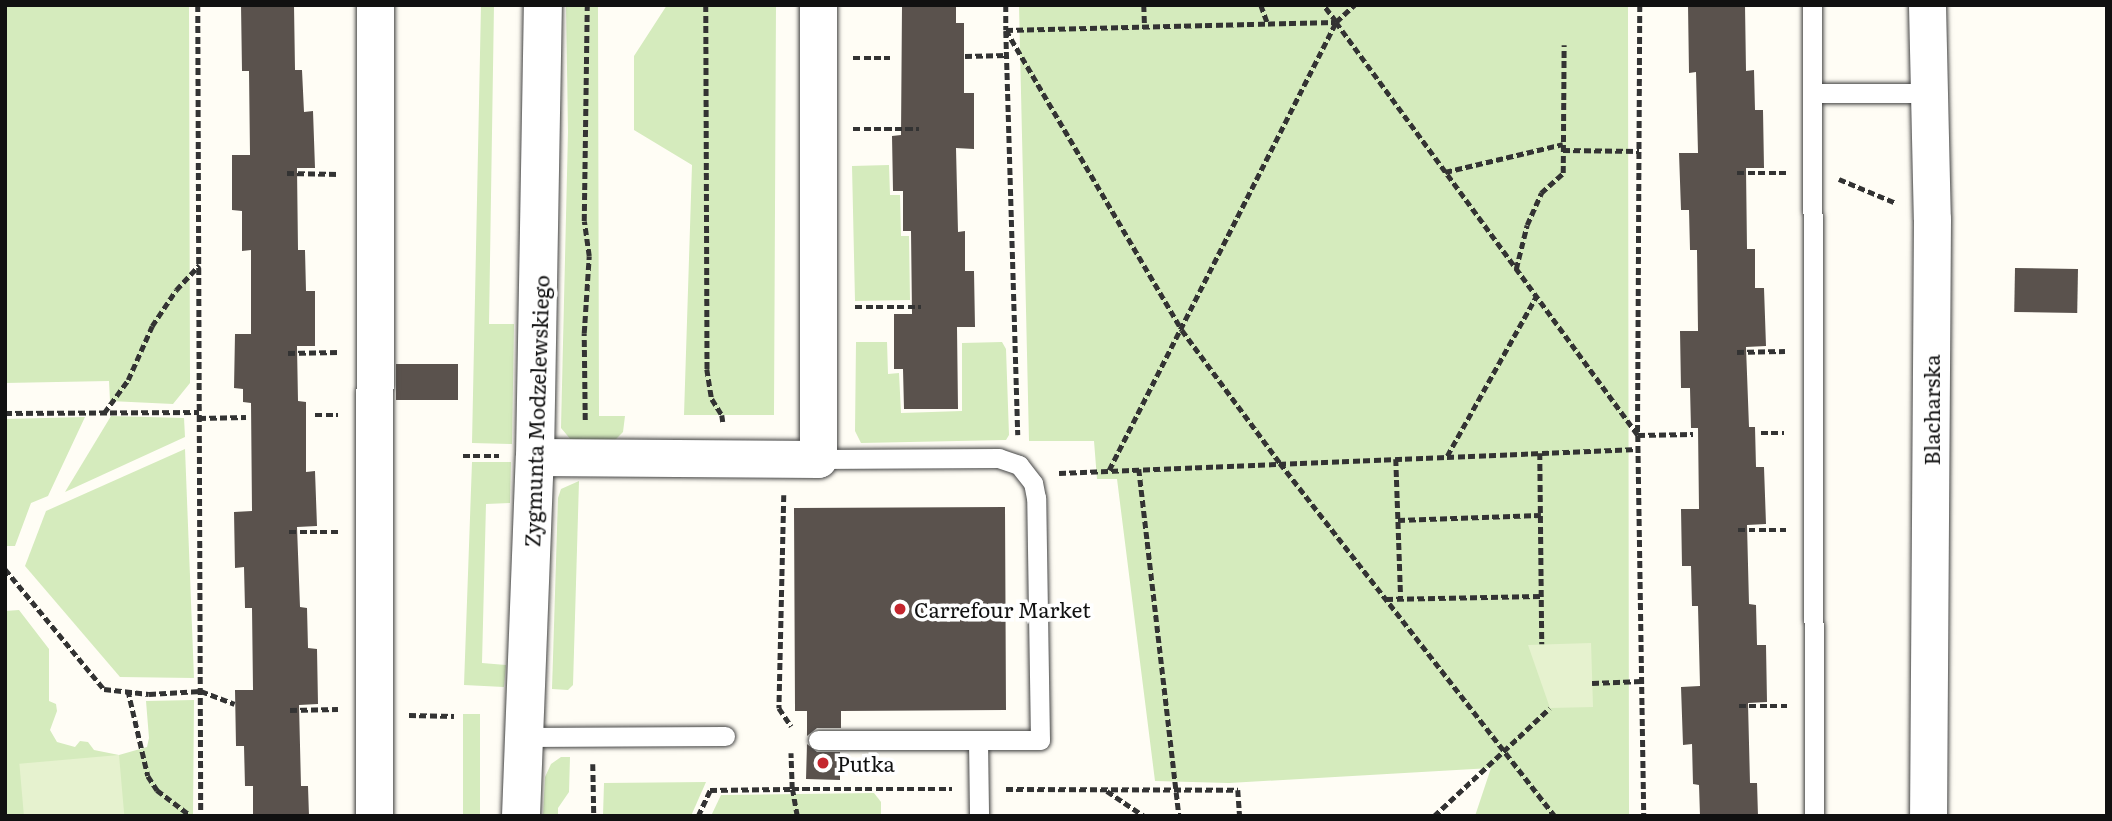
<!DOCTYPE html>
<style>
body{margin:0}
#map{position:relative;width:2112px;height:821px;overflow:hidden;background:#fffdf5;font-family:Literata,serif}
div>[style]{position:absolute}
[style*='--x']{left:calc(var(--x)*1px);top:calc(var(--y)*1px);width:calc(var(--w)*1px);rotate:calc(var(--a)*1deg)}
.green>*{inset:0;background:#d5ebbd;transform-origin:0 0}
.pitch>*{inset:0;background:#e6f2cf;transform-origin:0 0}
.building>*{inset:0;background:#5a524d;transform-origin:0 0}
.path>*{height:4.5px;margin-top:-2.25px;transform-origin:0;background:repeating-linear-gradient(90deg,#333 0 7px,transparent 0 10.5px)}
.roads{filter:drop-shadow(0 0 2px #444) drop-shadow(0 0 2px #444)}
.service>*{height:19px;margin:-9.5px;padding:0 9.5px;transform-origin:9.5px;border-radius:9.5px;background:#fff}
.minor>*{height:37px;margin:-18.5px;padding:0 18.5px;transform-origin:18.5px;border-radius:18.5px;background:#fff}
.tertiary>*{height:38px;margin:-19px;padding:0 19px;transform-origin:19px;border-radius:19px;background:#fff}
.dots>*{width:19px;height:19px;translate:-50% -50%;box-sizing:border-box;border:4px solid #fff;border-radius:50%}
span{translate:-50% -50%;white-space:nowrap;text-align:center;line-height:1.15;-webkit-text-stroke:7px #fff;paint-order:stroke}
.street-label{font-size:21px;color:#111}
.poi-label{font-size:21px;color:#111}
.left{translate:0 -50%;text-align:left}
.frame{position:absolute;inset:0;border:7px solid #111;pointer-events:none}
</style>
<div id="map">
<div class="green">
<i style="clip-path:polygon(5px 5px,189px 5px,190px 383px,173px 404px,110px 401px,109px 381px,5px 383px)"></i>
<i style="clip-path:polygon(481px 5px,494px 5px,489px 324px,514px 324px,512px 444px,472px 443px)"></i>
<i style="clip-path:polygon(566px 5px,598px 5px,599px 416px,625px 416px,623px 432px,611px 444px,572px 441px,561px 428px,568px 132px)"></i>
<i style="clip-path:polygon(667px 5px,776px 5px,774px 415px,684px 415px,692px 165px,634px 130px,634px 56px)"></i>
<i style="clip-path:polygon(1019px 5px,1628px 5px,1629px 816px,1475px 816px,1491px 768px,1229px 783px,1155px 781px,1117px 479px,1097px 479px,1094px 441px,1029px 441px)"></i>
<i style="clip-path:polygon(889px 165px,890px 195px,900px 195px,901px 236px,909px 236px,910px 300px,855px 301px,852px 166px)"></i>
<i style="clip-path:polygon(856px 342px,887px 342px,888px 374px,899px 373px,901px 413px,962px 411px,962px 343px,1002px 342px,1006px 349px,1009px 435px,1006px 440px,861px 443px,855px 431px)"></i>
<i style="clip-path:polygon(111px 416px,184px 418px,185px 437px,65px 492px)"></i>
<i style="clip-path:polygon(85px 417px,48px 496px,31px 503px,15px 546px,7px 546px,5px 419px)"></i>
<i style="clip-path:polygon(185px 449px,194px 678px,120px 677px,25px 566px,46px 511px)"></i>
<i style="clip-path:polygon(472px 462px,511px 462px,510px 503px,486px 504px,482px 663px,506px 665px,504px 687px,464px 685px)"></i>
<i style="clip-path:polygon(579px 481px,573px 685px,568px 690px,552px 689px,558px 498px,561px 489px)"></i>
<i style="clip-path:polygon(19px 610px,49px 649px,49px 701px,56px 704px,57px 711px,50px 730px,57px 742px,75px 747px,80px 741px,88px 742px,94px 750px,119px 755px,147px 747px,149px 738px,146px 701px,194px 700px,193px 816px,5px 816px,5px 611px)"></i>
<i style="left:463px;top:714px;width:17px;height:102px"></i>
<i style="clip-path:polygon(561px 757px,570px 757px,569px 792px,558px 808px,558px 816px,543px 816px,545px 777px,551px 764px)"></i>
<i style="clip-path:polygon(706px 782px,691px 816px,603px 816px,604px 783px)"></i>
<i style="clip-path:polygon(874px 793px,881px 802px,881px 816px,711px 816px,721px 795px)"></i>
</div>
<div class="pitch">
<i style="clip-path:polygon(1591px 643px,1593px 707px,1550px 708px,1528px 645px)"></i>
<i style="left:119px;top:755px;width:61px;height:100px;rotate:85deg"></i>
</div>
<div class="building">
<i style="clip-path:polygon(241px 5px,294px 5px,295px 70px,302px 70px,304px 112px,313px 111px,315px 168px,297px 168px,298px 250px,305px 250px,306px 291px,315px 291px,315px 346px,297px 346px,298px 401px,306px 402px,306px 472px,315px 471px,317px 526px,297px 527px,300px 607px,307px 608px,308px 648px,317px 649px,318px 704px,299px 705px,301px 786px,308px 786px,309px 816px,253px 816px,253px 786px,245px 786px,244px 746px,236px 746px,235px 690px,253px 690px,252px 608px,245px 608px,244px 567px,235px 568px,234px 512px,252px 511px,251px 403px,243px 402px,243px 389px,234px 388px,235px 334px,251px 334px,251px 250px,242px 251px,242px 211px,232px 210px,232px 155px,250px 155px,249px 71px,242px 71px)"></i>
<i style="clip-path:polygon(902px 5px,956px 5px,956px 23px,964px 23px,964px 93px,974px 93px,974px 149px,956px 148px,958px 232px,965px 231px,965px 271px,974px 271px,975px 327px,957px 327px,958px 409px,904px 409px,903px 369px,894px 369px,894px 314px,912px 314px,911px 231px,903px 231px,903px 191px,893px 191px,892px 136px,901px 135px)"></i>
<i style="clip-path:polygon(1688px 5px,1745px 5px,1746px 71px,1754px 70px,1755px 110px,1763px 110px,1764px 168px,1746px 168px,1747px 249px,1755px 249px,1755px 288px,1764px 288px,1766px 346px,1746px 347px,1749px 427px,1755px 427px,1756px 467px,1764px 467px,1766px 524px,1747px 525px,1749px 604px,1756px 605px,1757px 645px,1766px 645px,1767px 702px,1748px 703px,1750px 783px,1757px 783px,1758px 816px,1700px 816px,1699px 785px,1693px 784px,1692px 744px,1683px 745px,1681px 687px,1700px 686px,1698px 606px,1692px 606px,1691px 566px,1682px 566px,1681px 509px,1699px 509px,1698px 428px,1691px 428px,1690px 388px,1681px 388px,1680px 331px,1698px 331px,1697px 250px,1690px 250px,1689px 210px,1681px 210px,1679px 153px,1698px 153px,1696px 72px,1689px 73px)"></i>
<i style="left:2015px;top:268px;width:63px;height:44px;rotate:1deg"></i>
<i style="left:458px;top:364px;width:36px;height:62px;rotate:90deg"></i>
<i style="clip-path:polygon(1005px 507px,1006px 710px,841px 711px,841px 728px,817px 728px,807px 736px,807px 711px,795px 711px,794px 508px)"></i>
<i style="clip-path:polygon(807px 744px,817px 752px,840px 752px,840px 780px,806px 779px)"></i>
</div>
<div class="path">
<i style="--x:198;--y:5;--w:811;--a:89.79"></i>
<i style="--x:706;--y:5;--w:364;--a:89.8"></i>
<i style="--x:707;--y:369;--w:30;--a:81"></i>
<i style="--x:712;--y:399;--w:19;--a:58"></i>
<i style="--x:722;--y:415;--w:7;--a:82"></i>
<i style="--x:1006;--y:5;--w:25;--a:90"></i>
<i style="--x:1006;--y:30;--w:330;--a:-1.4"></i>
<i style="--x:1336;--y:22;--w:512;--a:53.82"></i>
<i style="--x:1638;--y:435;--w:55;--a:-1"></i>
<i style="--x:1144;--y:5;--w:23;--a:88"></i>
<i style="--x:1261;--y:5;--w:20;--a:70"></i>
<i style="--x:1640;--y:5;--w:430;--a:90.3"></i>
<i style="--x:1638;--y:435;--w:381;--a:89.1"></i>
<i style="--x:1336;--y:22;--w:25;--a:-43"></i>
<i style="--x:1006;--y:30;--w:348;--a:59.6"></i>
<i style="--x:1182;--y:330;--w:165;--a:53.6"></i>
<i style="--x:1280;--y:463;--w:447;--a:52.1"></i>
<i style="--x:1006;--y:31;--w:404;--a:88.3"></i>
<i style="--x:965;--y:56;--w:42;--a:-1.4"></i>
<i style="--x:853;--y:58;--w:37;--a:0"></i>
<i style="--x:853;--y:129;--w:66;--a:0"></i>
<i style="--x:1563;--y:150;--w:76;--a:0.8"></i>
<i style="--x:1445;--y:172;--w:121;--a:-13.3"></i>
<i style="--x:287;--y:173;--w:52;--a:1.1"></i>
<i style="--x:1737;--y:173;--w:49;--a:0"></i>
<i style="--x:1839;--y:179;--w:62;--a:22.8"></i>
<i style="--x:1516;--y:269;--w:45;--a:-76"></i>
<i style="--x:1527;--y:225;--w:35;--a:-66"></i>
<i style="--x:1541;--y:193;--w:30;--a:-42"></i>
<i style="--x:1563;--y:173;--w:128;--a:-89.6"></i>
<i style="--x:855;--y:307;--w:66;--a:0"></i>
<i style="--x:1737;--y:352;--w:48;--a:-1.2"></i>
<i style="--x:288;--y:353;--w:51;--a:-1.1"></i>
<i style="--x:5;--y:413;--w:194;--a:-0.3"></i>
<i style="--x:104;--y:413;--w:41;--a:-54"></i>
<i style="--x:128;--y:380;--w:59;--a:-66"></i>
<i style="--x:152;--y:326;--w:43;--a:-56.3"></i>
<i style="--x:176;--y:290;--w:34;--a:-47"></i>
<i style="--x:315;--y:415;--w:23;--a:0"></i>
<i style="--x:199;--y:418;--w:47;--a:-1.2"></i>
<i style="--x:585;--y:420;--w:87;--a:-90.7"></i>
<i style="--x:584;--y:333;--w:77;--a:-86.3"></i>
<i style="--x:589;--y:256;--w:35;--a:-98"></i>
<i style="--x:584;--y:221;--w:216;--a:-89.2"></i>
<i style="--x:1761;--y:433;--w:23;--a:0"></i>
<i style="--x:1540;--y:453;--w:191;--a:89.4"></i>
<i style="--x:463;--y:456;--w:36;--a:0"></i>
<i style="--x:1447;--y:456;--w:182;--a:-60.8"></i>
<i style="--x:1396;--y:459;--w:140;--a:88"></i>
<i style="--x:1139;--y:469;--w:349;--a:83.4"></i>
<i style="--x:1109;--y:470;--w:502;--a:-63.13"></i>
<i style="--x:1336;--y:22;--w:21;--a:-127"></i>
<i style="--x:1059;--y:473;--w:579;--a:-2.37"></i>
<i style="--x:784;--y:495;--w:213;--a:91.3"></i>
<i style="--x:779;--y:708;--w:22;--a:56"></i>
<i style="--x:1398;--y:520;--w:143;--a:-2"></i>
<i style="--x:1738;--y:530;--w:48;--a:0"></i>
<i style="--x:289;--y:532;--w:49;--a:0"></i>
<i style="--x:5;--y:569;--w:156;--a:50.5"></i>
<i style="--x:104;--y:689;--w:45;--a:6.3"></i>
<i style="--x:149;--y:694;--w:52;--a:-3.3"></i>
<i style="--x:201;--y:691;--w:36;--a:21"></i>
<i style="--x:1386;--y:599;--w:156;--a:-1.1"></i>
<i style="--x:1592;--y:683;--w:50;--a:-2.3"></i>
<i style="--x:128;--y:690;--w:88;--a:76.9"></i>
<i style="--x:148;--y:776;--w:17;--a:57"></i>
<i style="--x:157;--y:790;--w:43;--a:37.4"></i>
<i style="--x:1739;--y:706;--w:48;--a:0"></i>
<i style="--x:290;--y:710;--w:48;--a:-1.2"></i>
<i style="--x:409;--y:715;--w:45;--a:1.3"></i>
<i style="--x:593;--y:764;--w:52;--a:88.9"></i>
<i style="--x:1006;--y:789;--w:232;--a:0.2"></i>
<i style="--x:1238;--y:790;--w:26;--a:86"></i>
<i style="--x:1107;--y:791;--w:45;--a:34"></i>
<i style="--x:698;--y:816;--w:29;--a:-65"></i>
<i style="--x:710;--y:790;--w:82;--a:-0.7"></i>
<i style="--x:792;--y:789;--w:36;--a:-92"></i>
<i style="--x:797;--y:816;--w:27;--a:-100"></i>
<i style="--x:792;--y:789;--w:160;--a:0"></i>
<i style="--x:1434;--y:816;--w:158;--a:-43"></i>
</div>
<div class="roads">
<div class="service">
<i style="--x:1812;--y:5;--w:811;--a:89.86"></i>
<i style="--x:1814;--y:93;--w:117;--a:0"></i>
<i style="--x:525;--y:737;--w:200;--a:-0.3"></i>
<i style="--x:818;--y:740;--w:222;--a:0"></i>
<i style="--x:1040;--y:740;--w:242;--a:-90.9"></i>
<i style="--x:1036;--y:498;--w:15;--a:-101"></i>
<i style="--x:1033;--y:483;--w:23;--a:-128"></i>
<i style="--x:1019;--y:465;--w:21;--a:-161"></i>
<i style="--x:999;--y:458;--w:181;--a:179.7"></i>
<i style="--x:978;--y:740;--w:76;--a:89.2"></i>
</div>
<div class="minor">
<i style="--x:1927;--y:5;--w:214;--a:88.7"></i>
<i style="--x:1932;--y:219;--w:597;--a:90.38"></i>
<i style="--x:535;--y:457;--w:283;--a:0.4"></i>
<i style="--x:818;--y:459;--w:454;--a:-90"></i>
<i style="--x:374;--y:816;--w:811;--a:-89.93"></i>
</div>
<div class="tertiary">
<i style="--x:521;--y:816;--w:359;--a:-87.8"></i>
<i style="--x:535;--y:457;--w:452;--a:-89"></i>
</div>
</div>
<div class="dots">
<i style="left:900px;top:609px;background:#c4262e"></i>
<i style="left:823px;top:763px;background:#c4262e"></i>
</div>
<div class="street-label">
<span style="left:1931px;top:410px;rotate:-90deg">Blacharska</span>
<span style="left:536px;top:411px;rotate:-88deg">Zygmunta Modzelewskiego</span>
</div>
<div class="poi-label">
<span class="left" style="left:914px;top:609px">Carrefour Market</span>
<span class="left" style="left:837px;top:763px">Putka</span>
</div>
<div class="frame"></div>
</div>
